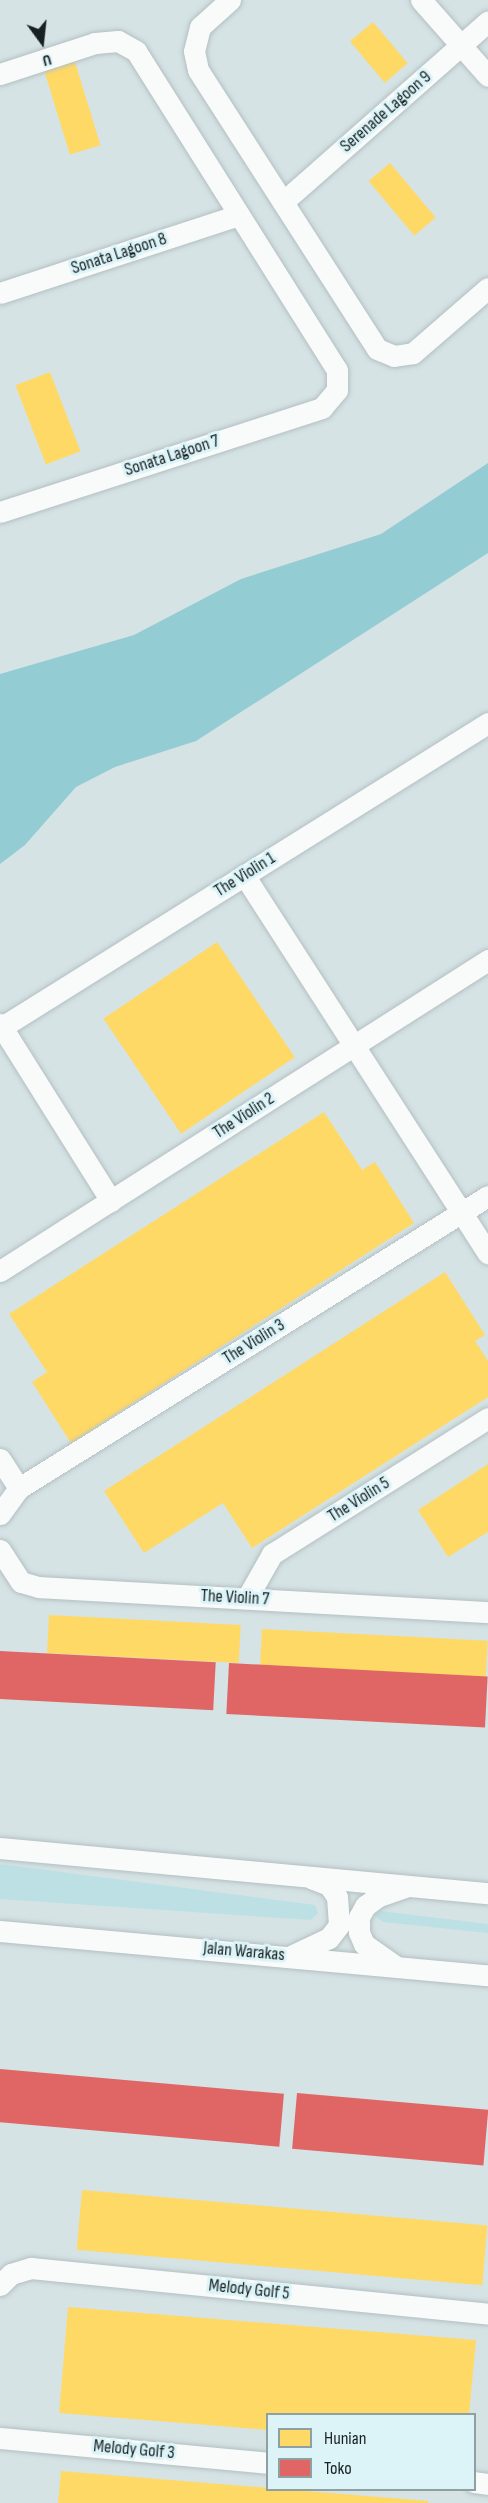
<!DOCTYPE html>
<style>
body{margin:0}
#map{position:relative;width:488px;height:2503px;overflow:hidden;background:#d5e3e5;font-family:"Sofia Sans Condensed",sans-serif}
div>[style]{position:absolute}
[style*='--x']{left:calc(var(--x)*1px);top:calc(var(--y)*1px);width:calc(var(--w)*1px);rotate:calc(var(--a)*1deg)}
.green>*{inset:0;background:#bde0e4}
.water>*{inset:0;background:#94ccd4}
.homes>*{inset:0;background:#ffd966;transform-origin:0 0}
.shops>*{inset:0;background:#e06666;transform-origin:0 0}
.roads{filter:drop-shadow(0 0 2px #b4bfc1) drop-shadow(0 0 2px #b4bfc1)}
.minor>*{height:21px;margin:-10.5px;padding:0 10.5px;transform-origin:10.5px;border-radius:10.5px;background:#f9fbfb}
span{translate:-50% -50%;white-space:nowrap;text-align:center;line-height:1.15;-webkit-text-stroke:6px #dcf4f8;paint-order:stroke}
.street-label{font-size:18px;color:#182122}
.legend{position:absolute;left:266px;top:2413px;width:210px;height:78px;box-sizing:border-box;background:#dcf4f8;border:2px solid #8ea0a2;margin:0;padding:8px 10px;list-style:none;font-size:18px;color:#182122}
.legend li{display:flex;align-items:center;gap:12px;height:30px}
.legend b{width:30px;border:2px solid #8ea0a2}
.north{position:absolute;left:12px;top:12px;width:60px;height:60px;-webkit-text-stroke:4px #dcf4f8;paint-order:stroke;rotate:165deg;font-size:16px;font-weight:700;line-height:24px;text-align:center;color:#182122}
.north::after{content:'';display:block;margin:auto;width:21px;height:27px;background:#182122;clip-path:polygon(50% 0,100% 100%,50% 72%,0 100%)}
</style>
<div id="map">
<div class="green">
<i style="clip-path:polygon(0 1864px,315px 1905px,318px 1913px,311px 1920px,0 1899px)"></i>
<i style="clip-path:polygon(380px 1911px,488px 1924px,488px 1933px,383px 1922px,375px 1916px)"></i>
</div>
<div class="water">
<i style="clip-path:polygon(488px 463px,488px 553px,196px 741px,115px 767px,76px 787px,25px 845px,0 864px,0 674px,134px 635px,241px 579px,381px 534px)"></i>
</div>
<div class="homes">
<i style="left:373px;top:22px;width:54px;height:30px;rotate:50deg"></i>
<i style="left:75px;top:62px;width:87px;height:32px;rotate:73deg"></i>
<i style="left:390px;top:163px;width:71px;height:28px;rotate:50deg"></i>
<i style="left:50px;top:372px;width:85px;height:37px;rotate:69deg"></i>
<i style="left:217px;top:942px;width:139px;height:137px;rotate:56deg"></i>
<i style="clip-path:polygon(324px 1112px,362px 1170px,375px 1162px,414px 1223px,71px 1443px,32px 1382px,47px 1372px,9px 1314px)"></i>
<i style="clip-path:polygon(445px 1272px,485px 1335px,475px 1341px,488px 1361px,488px 1397px,252px 1548px,223px 1503px,144px 1553px,104px 1491px)"></i>
<i style="clip-path:polygon(488px 1464px,488px 1532px,448px 1557px,418px 1510px)"></i>
<i style="left:49px;top:1615px;width:192px;height:38px;rotate:3deg"></i>
<i style="left:262px;top:1629px;width:226px;height:36px;rotate:3deg"></i>
<i style="left:82px;top:2190px;width:407px;height:60px;rotate:5deg"></i>
<i style="clip-path:polygon(68px 2307px,476px 2340px,469px 2414px,268px 2414px,268px 2430px,59px 2413px)"></i>
<i style="clip-path:polygon(61px 2471px,428px 2501px,428px 2503px,58px 2503px)"></i>
</div>
<div class="shops">
<i style="left:0;top:1651px;width:216px;height:48px;rotate:3deg"></i>
<i style="left:229px;top:1663px;width:259px;height:51px;rotate:3deg"></i>
<i style="left:0;top:2069px;width:285px;height:53px;rotate:5deg"></i>
<i style="left:297px;top:2093px;width:192px;height:56px;rotate:5deg"></i>
</div>
<div class="roads">
<div class="minor">
<i style="--x:230;--y:0;--w:40;--a:138"></i>
<i style="--x:200;--y:27;--w:25;--a:104"></i>
<i style="--x:194;--y:51;--w:19;--a:78"></i>
<i style="--x:198;--y:70;--w:331;--a:57.3"></i>
<i style="--x:377;--y:349;--w:18;--a:22"></i>
<i style="--x:394;--y:356;--w:19;--a:-9"></i>
<i style="--x:413;--y:353;--w:99;--a:-40.9"></i>
<i style="--x:421;--y:0;--w:101;--a:48.6"></i>
<i style="--x:0;--y:74;--w:100;--a:-18.1"></i>
<i style="--x:95;--y:43;--w:23;--a:-5"></i>
<i style="--x:118;--y:41;--w:21;--a:29"></i>
<i style="--x:136;--y:51;--w:377;--a:57.8"></i>
<i style="--x:337;--y:370;--w:20;--a:90"></i>
<i style="--x:337;--y:390;--w:23;--a:130"></i>
<i style="--x:322;--y:408;--w:338;--a:162.1"></i>
<i style="--x:283;--y:202;--w:273;--a:-41.4"></i>
<i style="--x:0;--y:293;--w:251;--a:-18.1"></i>
<i style="--x:244;--y:875;--w:450;--a:57.2"></i>
<i style="--x:0;--y:1024;--w:209;--a:57.9"></i>
<i style="--x:2;--y:1027;--w:573;--a:-32.03"></i>
<i style="--x:0;--y:1271;--w:579;--a:-32.51"></i>
<i style="--x:0;--y:1459;--w:35;--a:57"></i>
<i style="--x:0;--y:1514;--w:32;--a:-54"></i>
<i style="--x:19;--y:1488;--w:552;--a:-31.91"></i>
<i style="--x:0;--y:1550;--w:38;--a:57"></i>
<i style="--x:21;--y:1582;--w:19;--a:16"></i>
<i style="--x:39;--y:1587;--w:450;--a:3.2"></i>
<i style="--x:247;--y:1598;--w:51;--a:-60.4"></i>
<i style="--x:272;--y:1554;--w:255;--a:-32.2"></i>
<i style="--x:0;--y:1848;--w:490;--a:5.3"></i>
<i style="--x:0;--y:1931;--w:490;--a:5.2"></i>
<i style="--x:291;--y:1956;--w:42;--a:-25.3"></i>
<i style="--x:329;--y:1938;--w:16;--a:-52"></i>
<i style="--x:339;--y:1925;--w:28;--a:-94"></i>
<i style="--x:337;--y:1897;--w:14;--a:-124"></i>
<i style="--x:329;--y:1885;--w:19;--a:-159"></i>
<i style="--x:394;--y:1965;--w:37;--a:-145"></i>
<i style="--x:364;--y:1944;--w:13;--a:-113"></i>
<i style="--x:359;--y:1932;--w:15;--a:-90"></i>
<i style="--x:359;--y:1917;--w:13;--a:-61"></i>
<i style="--x:365;--y:1906;--w:17;--a:-36"></i>
<i style="--x:379;--y:1896;--w:28;--a:-19"></i>
<i style="--x:0;--y:2285;--w:16;--a:-45"></i>
<i style="--x:11;--y:2274;--w:21;--a:-17"></i>
<i style="--x:31;--y:2268;--w:459;--a:5.7"></i>
<i style="--x:0;--y:2438;--w:269;--a:5.3"></i>
<i style="--x:474;--y:2482;--w:14;--a:8"></i>
</div>
</div>
<div class="street-label">
<span style="left:386px;top:112px;rotate:-41deg">Serenade Lagoon 9</span>
<span style="left:119px;top:254px;rotate:-18deg">Sonata Lagoon 8</span>
<span style="left:172px;top:456px;rotate:-18deg">Sonata Lagoon 7</span>
<span style="left:245px;top:875px;rotate:-32deg">The Violin 1</span>
<span style="left:244px;top:1116px;rotate:-33deg">The Violin 2</span>
<span style="left:254px;top:1342px;rotate:-32deg">The Violin 3</span>
<span style="left:359px;top:1500px;rotate:-32deg">The Violin 5</span>
<span style="left:235px;top:1598px;rotate:3deg">The Violin 7</span>
<span style="left:244px;top:1952px;rotate:5deg">Jalan Warakas</span>
<span style="left:249px;top:2290px;rotate:6deg">Melody Golf 5</span>
<span style="left:134px;top:2450px;rotate:5deg">Melody Golf 3</span>
</div>
<ul class="legend">
<li><b style="height:16px;background:#ffd966"></b>Hunian</li>
<li><b style="height:16px;background:#e06666"></b>Toko</li>
</ul>
<div class="north">U</div>
</div>
